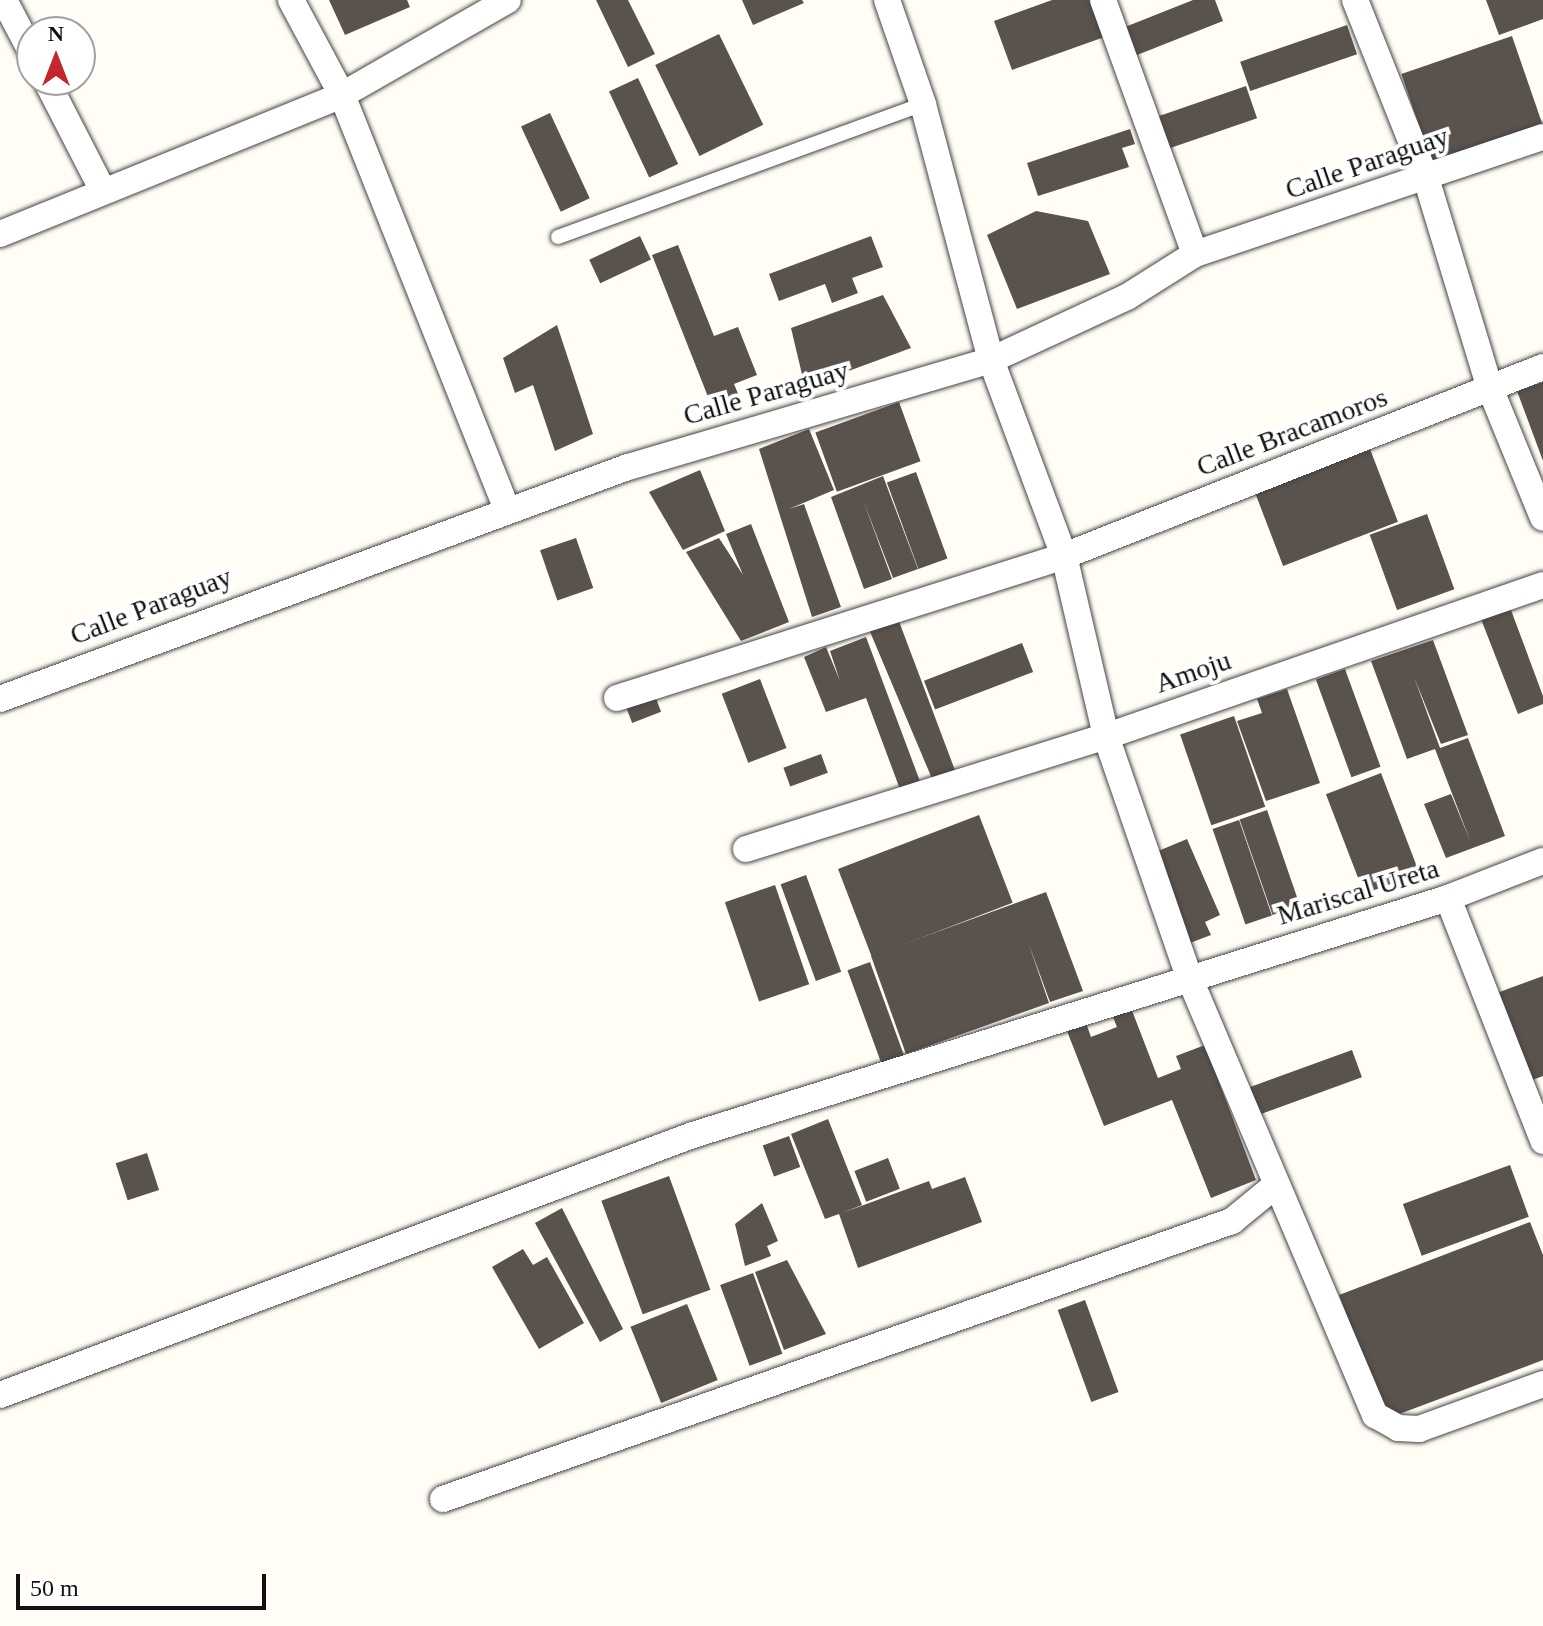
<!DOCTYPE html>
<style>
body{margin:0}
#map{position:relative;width:1543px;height:1626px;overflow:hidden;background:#fffdf5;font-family:Georgia,serif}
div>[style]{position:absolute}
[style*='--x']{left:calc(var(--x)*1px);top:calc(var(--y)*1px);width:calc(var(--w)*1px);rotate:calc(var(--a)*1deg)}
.building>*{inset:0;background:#5a524d;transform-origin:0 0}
.roads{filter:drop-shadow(0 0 2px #444) drop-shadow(0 0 2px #444)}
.service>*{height:14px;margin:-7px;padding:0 7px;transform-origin:7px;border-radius:7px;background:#fff}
.minor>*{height:26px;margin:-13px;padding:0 13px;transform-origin:13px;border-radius:13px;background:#fff}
span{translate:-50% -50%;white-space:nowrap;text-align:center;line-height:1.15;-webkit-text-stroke:8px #fff;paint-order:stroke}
.street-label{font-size:28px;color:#111}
.north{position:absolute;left:16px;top:16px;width:80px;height:80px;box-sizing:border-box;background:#fff;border:2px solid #a0a0a0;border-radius:50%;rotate:0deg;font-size:22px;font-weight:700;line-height:32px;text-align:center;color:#111}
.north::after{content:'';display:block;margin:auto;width:28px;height:36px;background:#c4262e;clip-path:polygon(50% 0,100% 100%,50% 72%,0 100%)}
.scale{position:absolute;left:16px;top:1574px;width:250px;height:36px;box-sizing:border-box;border:4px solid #111;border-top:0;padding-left:10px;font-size:24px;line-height:28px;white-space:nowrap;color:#111;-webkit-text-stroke:6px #fff;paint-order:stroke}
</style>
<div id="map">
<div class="building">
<i style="clip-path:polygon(329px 0,407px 0,410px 7px,345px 35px)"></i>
<i style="clip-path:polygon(596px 0,628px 0,655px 54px,628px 67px)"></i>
<i style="clip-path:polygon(742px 0,802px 0,804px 3px,753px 25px)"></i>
<i style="clip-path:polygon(1052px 0,1097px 0,1110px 35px,1012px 70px,994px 21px)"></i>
<i style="clip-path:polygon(1193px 0,1215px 0,1223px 21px,1132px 57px,1120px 29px)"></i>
<i style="clip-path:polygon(1486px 0,1543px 0,1543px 19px,1499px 35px)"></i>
<i style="left:1347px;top:25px;width:31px;height:113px;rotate:71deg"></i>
<i style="left:719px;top:34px;width:101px;height:71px;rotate:64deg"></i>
<i style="left:1512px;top:36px;width:95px;height:117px;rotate:71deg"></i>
<i style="left:638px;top:78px;width:95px;height:32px;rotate:65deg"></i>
<i style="left:1246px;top:86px;width:34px;height:101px;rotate:71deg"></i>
<i style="left:550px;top:113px;width:94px;height:32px;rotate:65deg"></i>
<i style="clip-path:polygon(1130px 129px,1135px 144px,1122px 148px,1129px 167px,1038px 196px,1027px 163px)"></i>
<i style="clip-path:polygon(1036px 211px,1088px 221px,1110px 274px,1017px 309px,987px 235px)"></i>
<i style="left:640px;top:236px;width:26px;height:56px;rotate:65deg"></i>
<i style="clip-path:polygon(871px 236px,883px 267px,852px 278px,858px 293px,832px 303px,825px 284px,779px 301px,769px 274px)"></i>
<i style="clip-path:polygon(678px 245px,714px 336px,738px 327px,757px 375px,734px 384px,743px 406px,716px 417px,652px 255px)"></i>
<i style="clip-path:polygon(883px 295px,911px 348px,805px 387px,791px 328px)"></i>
<i style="clip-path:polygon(557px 325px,593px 434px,555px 451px,533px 385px,515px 393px,503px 358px)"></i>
<i style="clip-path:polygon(1543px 382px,1543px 461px,1517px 391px)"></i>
<i style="left:899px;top:402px;width:63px;height:89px;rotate:70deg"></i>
<i style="clip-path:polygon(809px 429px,834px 490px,789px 509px,804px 504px,841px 607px,812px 617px,759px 449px)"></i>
<i style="left:1370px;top:449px;width:78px;height:123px;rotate:69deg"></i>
<i style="clip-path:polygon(700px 470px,725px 531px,683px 550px,649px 492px)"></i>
<i style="left:916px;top:472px;width:92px;height:31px;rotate:70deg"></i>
<i style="clip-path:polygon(883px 476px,918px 569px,893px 578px,863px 500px,892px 579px,864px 589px,831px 497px)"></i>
<i style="left:1427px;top:514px;width:80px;height:61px;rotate:70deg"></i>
<i style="clip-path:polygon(751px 524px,789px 622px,741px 641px,686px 552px,719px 538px,743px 575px,726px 534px)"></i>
<i style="left:576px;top:538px;width:53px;height:38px;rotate:71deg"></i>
<i style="clip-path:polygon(1508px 602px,1543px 696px,1543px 704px,1518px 714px,1479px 614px)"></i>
<i style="clip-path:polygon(897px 616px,956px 773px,933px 781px,868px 627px)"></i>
<i style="clip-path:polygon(866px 637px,921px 784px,901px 792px,866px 698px,826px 712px,804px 657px,826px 647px,840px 681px,830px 651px)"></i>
<i style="clip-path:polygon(1433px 640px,1468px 735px,1441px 744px,1414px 677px,1440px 748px,1468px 738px,1505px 836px,1446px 858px,1424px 804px,1451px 794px,1471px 843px,1435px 749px,1407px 759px,1371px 661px)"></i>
<i style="left:1022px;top:643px;width:31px;height:105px;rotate:69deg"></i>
<i style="left:1345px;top:669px;width:104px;height:31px;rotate:70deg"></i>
<i style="left:760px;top:679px;width:74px;height:41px;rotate:69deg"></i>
<i style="clip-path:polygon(1287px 689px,1320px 783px,1266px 801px,1237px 721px,1262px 713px,1257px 699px)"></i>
<i style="left:655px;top:696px;width:17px;height:31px;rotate:69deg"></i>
<i style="left:1234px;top:716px;width:96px;height:57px;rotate:71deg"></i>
<i style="left:821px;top:754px;width:20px;height:40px;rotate:70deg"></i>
<i style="left:1381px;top:773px;width:107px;height:59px;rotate:69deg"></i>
<i style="left:1267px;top:810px;width:101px;height:29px;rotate:71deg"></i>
<i style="left:979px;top:815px;width:94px;height:151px;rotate:69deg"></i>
<i style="left:1239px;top:820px;width:101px;height:28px;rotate:71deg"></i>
<i style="clip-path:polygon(1187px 839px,1220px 915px,1205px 922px,1211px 935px,1190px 943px,1151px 854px)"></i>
<i style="left:806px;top:875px;width:103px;height:27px;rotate:70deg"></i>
<i style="left:775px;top:885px;width:105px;height:53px;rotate:71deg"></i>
<i style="clip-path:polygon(1046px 892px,1083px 991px,1050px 1002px,1028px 942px,1049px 1003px,906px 1054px,871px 956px)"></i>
<i style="left:870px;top:962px;width:103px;height:24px;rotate:70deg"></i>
<i style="clip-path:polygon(1543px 976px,1543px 1076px,1527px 1082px,1494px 994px)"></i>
<i style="clip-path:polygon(1131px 1008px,1158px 1078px,1181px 1069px,1176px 1056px,1205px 1045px,1256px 1180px,1211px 1198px,1172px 1100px,1104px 1126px,1067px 1031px,1086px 1023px,1091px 1037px,1117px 1027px,1112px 1015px)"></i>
<i style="left:1352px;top:1050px;width:29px;height:119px;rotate:70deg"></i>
<i style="clip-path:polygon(828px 1119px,862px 1205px,842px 1213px,929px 1181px,932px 1189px,965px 1177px,982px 1222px,858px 1268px,839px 1214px,825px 1219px,791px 1134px)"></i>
<i style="left:789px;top:1136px;width:33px;height:28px;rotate:70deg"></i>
<i style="left:147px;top:1153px;width:39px;height:33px;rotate:72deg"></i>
<i style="left:888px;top:1158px;width:33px;height:36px;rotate:69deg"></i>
<i style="left:1510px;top:1165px;width:55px;height:114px;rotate:70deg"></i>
<i style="left:669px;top:1176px;width:121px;height:72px;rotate:70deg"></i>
<i style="clip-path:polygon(762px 1203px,778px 1241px,767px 1246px,771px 1256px,745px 1266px,735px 1224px)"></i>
<i style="clip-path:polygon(562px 1208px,623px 1329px,600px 1342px,535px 1223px)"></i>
<i style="clip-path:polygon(1530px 1222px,1543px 1255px,1543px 1360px,1394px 1416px,1383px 1409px,1339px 1295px)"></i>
<i style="clip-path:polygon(523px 1249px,533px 1265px,547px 1257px,584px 1323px,539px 1349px,492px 1267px)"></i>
<i style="clip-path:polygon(787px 1260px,826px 1334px,784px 1350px,755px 1272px)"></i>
<i style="left:753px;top:1273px;width:86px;height:35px;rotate:70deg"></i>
<i style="left:1085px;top:1300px;width:98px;height:29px;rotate:70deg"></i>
<i style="left:687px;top:1304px;width:82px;height:61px;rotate:68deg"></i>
</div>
<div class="roads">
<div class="service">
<i style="--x:558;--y:237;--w:388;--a:-20"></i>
</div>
<div class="minor">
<i style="--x:4;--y:0;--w:60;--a:62.2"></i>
<i style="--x:291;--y:0;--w:108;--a:61.8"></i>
<i style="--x:342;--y:95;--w:447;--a:68.3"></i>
<i style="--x:1103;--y:0;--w:270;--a:70.1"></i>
<i style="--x:1355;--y:0;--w:192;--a:68.3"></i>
<i style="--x:1426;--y:178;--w:220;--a:73.1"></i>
<i style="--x:1490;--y:388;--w:140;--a:67.8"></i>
<i style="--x:46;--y:80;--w:123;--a:62.8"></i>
<i style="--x:0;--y:234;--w:369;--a:-22.1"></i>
<i style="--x:342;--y:95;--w:191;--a:-29.8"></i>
<i style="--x:1543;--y:585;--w:462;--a:160.9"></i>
<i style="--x:1106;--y:736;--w:255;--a:71"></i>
<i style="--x:1189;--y:977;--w:476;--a:67"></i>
<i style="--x:1375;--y:1415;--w:26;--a:29"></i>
<i style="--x:1398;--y:1428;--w:21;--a:3"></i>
<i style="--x:1419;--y:1429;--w:132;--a:-19.9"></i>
<i style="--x:617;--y:698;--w:469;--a:-17.6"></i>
<i style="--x:1064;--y:556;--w:209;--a:-110.4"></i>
<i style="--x:991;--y:360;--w:265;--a:-104.9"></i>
<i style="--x:923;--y:104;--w:110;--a:-109.1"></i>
<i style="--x:0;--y:699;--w:669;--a:-20.28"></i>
<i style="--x:628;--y:467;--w:378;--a:-16.4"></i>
<i style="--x:991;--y:360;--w:150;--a:-24.9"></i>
<i style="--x:1127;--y:297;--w:80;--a:-32.3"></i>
<i style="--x:1195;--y:254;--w:367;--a:-18.6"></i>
<i style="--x:746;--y:849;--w:377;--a:-17.4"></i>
<i style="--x:1106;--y:736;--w:185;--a:-103.1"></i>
<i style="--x:1064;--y:556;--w:515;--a:-21.53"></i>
<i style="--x:1448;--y:898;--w:261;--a:68.6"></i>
<i style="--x:0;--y:1395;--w:740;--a:-20.57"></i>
<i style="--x:693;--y:1135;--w:791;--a:-17.43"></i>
<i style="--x:1448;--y:898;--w:102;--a:-21.3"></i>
<i style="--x:443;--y:1499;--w:837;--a:-19.41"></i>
<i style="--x:1232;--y:1221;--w:57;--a:-39.3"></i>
</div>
</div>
<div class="street-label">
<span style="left:1367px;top:163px;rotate:-19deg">Calle Paraguay</span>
<span style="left:766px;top:393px;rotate:-16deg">Calle Paraguay</span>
<span style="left:1292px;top:432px;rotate:-21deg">Calle Bracamoros</span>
<span style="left:151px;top:606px;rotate:-21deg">Calle Paraguay</span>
<span style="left:1193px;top:672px;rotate:-19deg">Amoju</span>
<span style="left:1358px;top:892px;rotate:-17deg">Mariscal Ureta</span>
</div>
<div class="north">N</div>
<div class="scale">50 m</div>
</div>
